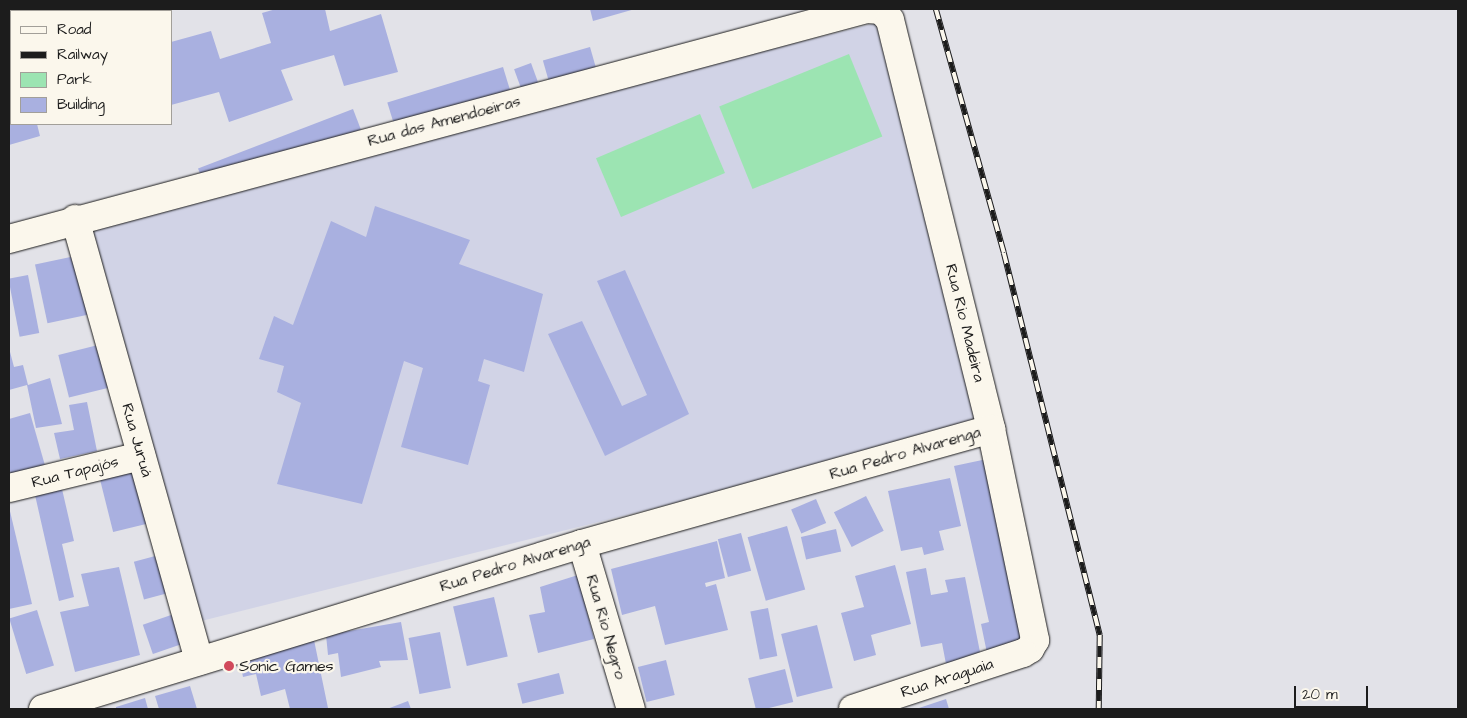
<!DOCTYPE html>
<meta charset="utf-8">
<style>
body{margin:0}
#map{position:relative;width:1467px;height:718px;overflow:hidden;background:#e2e2e8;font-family:"Architects Daughter",sans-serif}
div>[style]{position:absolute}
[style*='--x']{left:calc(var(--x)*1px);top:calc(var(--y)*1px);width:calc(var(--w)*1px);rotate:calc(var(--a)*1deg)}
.built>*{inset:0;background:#d1d3e6;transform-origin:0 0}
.green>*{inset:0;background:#9ce4b2;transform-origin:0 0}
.building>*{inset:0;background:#a9b0e0;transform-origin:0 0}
.roads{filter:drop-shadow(0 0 1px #1c1c1c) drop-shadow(0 0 1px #1c1c1c)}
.minor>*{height:28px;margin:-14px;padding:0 14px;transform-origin:14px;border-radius:14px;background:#fbf7ec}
.rail>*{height:5.5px;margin-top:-2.75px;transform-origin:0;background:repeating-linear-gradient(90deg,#fbf7ec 0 11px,#1c1c1c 0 22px);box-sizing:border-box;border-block:1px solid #1c1c1c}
.dots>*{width:14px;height:14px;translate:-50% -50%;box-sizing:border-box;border:2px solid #fbf7ec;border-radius:50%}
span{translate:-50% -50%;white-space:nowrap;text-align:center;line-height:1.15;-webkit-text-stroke:4.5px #fbf7ec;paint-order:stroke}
.street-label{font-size:16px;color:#1c1c1c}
.poi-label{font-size:16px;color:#1c1c1c}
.left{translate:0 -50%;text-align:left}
.frame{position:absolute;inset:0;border:10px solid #1c1c1c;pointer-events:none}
.legend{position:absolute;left:10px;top:10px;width:162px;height:115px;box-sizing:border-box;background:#fbf7ec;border:1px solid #a29f99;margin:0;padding:6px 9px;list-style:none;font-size:15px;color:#1c1c1c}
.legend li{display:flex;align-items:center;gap:10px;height:25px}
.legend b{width:25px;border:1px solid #a29f99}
.scale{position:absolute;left:1294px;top:686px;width:74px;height:22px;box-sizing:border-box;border:2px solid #1c1c1c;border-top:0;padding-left:6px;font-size:15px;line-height:18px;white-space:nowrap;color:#1c1c1c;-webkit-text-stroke:4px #fbf7ec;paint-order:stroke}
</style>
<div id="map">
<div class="built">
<i style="left:876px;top:23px;width:417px;height:825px;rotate:76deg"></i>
</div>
<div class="green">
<i style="left:849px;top:54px;width:89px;height:140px;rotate:68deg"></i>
<i style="left:700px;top:114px;width:64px;height:113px;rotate:67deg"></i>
</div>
<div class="building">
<i style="clip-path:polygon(276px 9px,325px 9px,330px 31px,381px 14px,398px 72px,344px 86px,334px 55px,281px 70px,293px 100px,229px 122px,219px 92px,171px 105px,171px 42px,211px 31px,220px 59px,271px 43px,262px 13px)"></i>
<i style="clip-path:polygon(590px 9px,635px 9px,593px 21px)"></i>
<i style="left:590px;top:47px;width:22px;height:49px;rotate:74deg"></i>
<i style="left:531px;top:63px;width:23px;height:18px;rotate:70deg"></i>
<i style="left:503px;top:67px;width:24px;height:121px;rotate:73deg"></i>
<i style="clip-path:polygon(9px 80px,11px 80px,11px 124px,37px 124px,40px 136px,9px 145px)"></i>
<i style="left:353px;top:109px;width:22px;height:166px;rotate:69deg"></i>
<i style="clip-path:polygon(375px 206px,470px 240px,459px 264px,543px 294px,524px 372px,484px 359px,478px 381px,490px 385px,468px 465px,401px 447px,423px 368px,404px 361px,362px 504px,277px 484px,301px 403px,277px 392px,284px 366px,259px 359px,274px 316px,293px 325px,331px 221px,366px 237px)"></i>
<i style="left:80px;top:255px;width:60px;height:46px;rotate:78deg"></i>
<i style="clip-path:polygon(625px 270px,689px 414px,605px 456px,548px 334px,582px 321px,622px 406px,647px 395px,597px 281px)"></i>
<i style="left:28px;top:275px;width:59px;height:20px;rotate:79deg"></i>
<i style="left:102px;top:344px;width:44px;height:45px;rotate:76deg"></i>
<i style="clip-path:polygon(9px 348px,14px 367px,23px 365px,28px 385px,50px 378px,62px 424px,36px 428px,27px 385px,9px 390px)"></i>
<i style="clip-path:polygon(87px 402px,97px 451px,60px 459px,54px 433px,74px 430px,69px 405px)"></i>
<i style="clip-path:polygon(30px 413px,46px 469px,11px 477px,9px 464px,9px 419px)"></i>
<i style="clip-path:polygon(987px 459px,1028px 644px,987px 653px,981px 624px,989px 622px,954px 466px)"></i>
<i style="left:135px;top:471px;width:54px;height:36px;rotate:76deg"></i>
<i style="clip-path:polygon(950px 478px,961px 526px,939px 531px,944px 550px,924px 555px,922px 547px,901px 551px,888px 491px)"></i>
<i style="clip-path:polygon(62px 489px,74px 541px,62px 544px,74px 597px,59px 601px,35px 495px)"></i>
<i style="left:866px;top:496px;width:39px;height:36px;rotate:63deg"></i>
<i style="left:816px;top:499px;width:26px;height:27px;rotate:67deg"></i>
<i style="clip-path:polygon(9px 507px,32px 604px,9px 609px)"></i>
<i style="left:787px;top:526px;width:66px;height:41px;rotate:74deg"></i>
<i style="left:836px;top:529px;width:23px;height:36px;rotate:77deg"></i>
<i style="left:741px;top:533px;width:39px;height:24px;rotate:75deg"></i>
<i style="clip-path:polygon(717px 541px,725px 578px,705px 583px,706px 587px,716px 584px,728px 630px,665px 645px,655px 606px,622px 615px,611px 569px)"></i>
<i style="left:159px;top:555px;width:39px;height:26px;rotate:75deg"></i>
<i style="clip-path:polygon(895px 565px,911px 624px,871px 635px,876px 655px,854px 661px,841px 613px,864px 607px,855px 576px)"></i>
<i style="clip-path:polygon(119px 567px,140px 655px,75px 672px,60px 612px,89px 606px,81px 574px)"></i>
<i style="clip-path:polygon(926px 568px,931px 595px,948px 592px,945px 580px,965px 577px,981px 657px,946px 664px,942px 643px,921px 647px,906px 572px)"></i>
<i style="clip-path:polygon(578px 575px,594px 639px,538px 653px,529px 615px,545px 612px,540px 587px)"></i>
<i style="left:494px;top:597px;width:61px;height:42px;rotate:77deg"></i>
<i style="left:768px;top:608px;width:49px;height:18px;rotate:79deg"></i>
<i style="left:37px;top:610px;width:58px;height:29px;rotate:73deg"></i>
<i style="left:174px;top:614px;width:31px;height:33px;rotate:71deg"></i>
<i style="clip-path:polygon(401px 622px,408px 660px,379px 661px,381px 667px,341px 677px,338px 653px,328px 655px,326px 635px)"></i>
<i style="left:817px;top:625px;width:65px;height:37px;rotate:76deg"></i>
<i style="left:440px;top:632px;width:57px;height:32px;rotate:79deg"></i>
<i style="clip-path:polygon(314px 640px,328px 708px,290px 709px,285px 689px,261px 696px,256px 674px,243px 677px,239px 657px)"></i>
<i style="left:666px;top:660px;width:36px;height:29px;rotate:76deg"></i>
<i style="left:785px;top:669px;width:34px;height:38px;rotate:76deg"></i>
<i style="left:559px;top:673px;width:21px;height:43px;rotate:76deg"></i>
<i style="clip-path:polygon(190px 686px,197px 709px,159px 709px,155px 696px)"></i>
<i style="clip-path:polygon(145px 698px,148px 709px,116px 709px,116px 707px)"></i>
<i style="clip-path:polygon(946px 699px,949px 709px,916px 709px)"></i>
<i style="clip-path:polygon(408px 701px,411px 709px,387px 709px)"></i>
</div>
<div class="roads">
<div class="minor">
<i style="--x:98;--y:11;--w:9;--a:-13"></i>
<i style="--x:9;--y:36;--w:2;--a:-27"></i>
<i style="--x:75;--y:219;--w:459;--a:74.3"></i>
<i style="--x:9;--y:239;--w:888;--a:-15.01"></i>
<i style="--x:867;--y:9;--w:14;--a:4"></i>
<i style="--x:881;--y:10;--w:13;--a:48"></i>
<i style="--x:890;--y:20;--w:421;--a:76.1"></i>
<i style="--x:991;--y:429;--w:216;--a:78.2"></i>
<i style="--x:1035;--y:640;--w:10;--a:119"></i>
<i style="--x:1030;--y:649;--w:8;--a:150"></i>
<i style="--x:1023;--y:653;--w:179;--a:161.8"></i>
<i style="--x:9;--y:488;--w:136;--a:-13.6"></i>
<i style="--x:582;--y:544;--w:172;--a:73.5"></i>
<i style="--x:43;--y:709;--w:564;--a:-17.02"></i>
<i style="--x:582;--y:544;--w:425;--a:-15.7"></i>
</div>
</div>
<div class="rail">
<i style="--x:936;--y:9;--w:253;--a:74.4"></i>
<i style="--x:1004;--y:253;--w:394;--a:75.9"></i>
<i style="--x:1100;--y:635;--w:74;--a:90.8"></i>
</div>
<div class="dots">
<i style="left:229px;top:666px;background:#d1495b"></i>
</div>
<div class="street-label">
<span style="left:444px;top:121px;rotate:-15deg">Rua das Amendoeiras</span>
<span style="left:965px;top:323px;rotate:76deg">Rua Rio Madeira</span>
<span style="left:137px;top:440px;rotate:74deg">Rua Juruá</span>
<span style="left:905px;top:453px;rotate:-16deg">Rua Pedro Alvarenga</span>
<span style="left:75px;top:472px;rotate:-14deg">Rua Tapajós</span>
<span style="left:515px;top:564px;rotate:-17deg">Rua Pedro Alvarenga</span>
<span style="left:606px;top:627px;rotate:74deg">Rua Rio Negro</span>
<span style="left:947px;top:678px;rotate:-18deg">Rua Araguaia</span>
</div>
<div class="poi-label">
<span class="left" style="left:239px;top:666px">Sonic Games</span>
</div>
<div class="frame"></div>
<ul class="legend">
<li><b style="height:6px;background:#fbf7ec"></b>Road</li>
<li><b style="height:6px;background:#1c1c1c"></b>Railway</li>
<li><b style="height:14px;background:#9ce4b2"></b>Park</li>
<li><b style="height:14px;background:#a9b0e0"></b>Building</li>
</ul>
<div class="scale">20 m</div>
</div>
